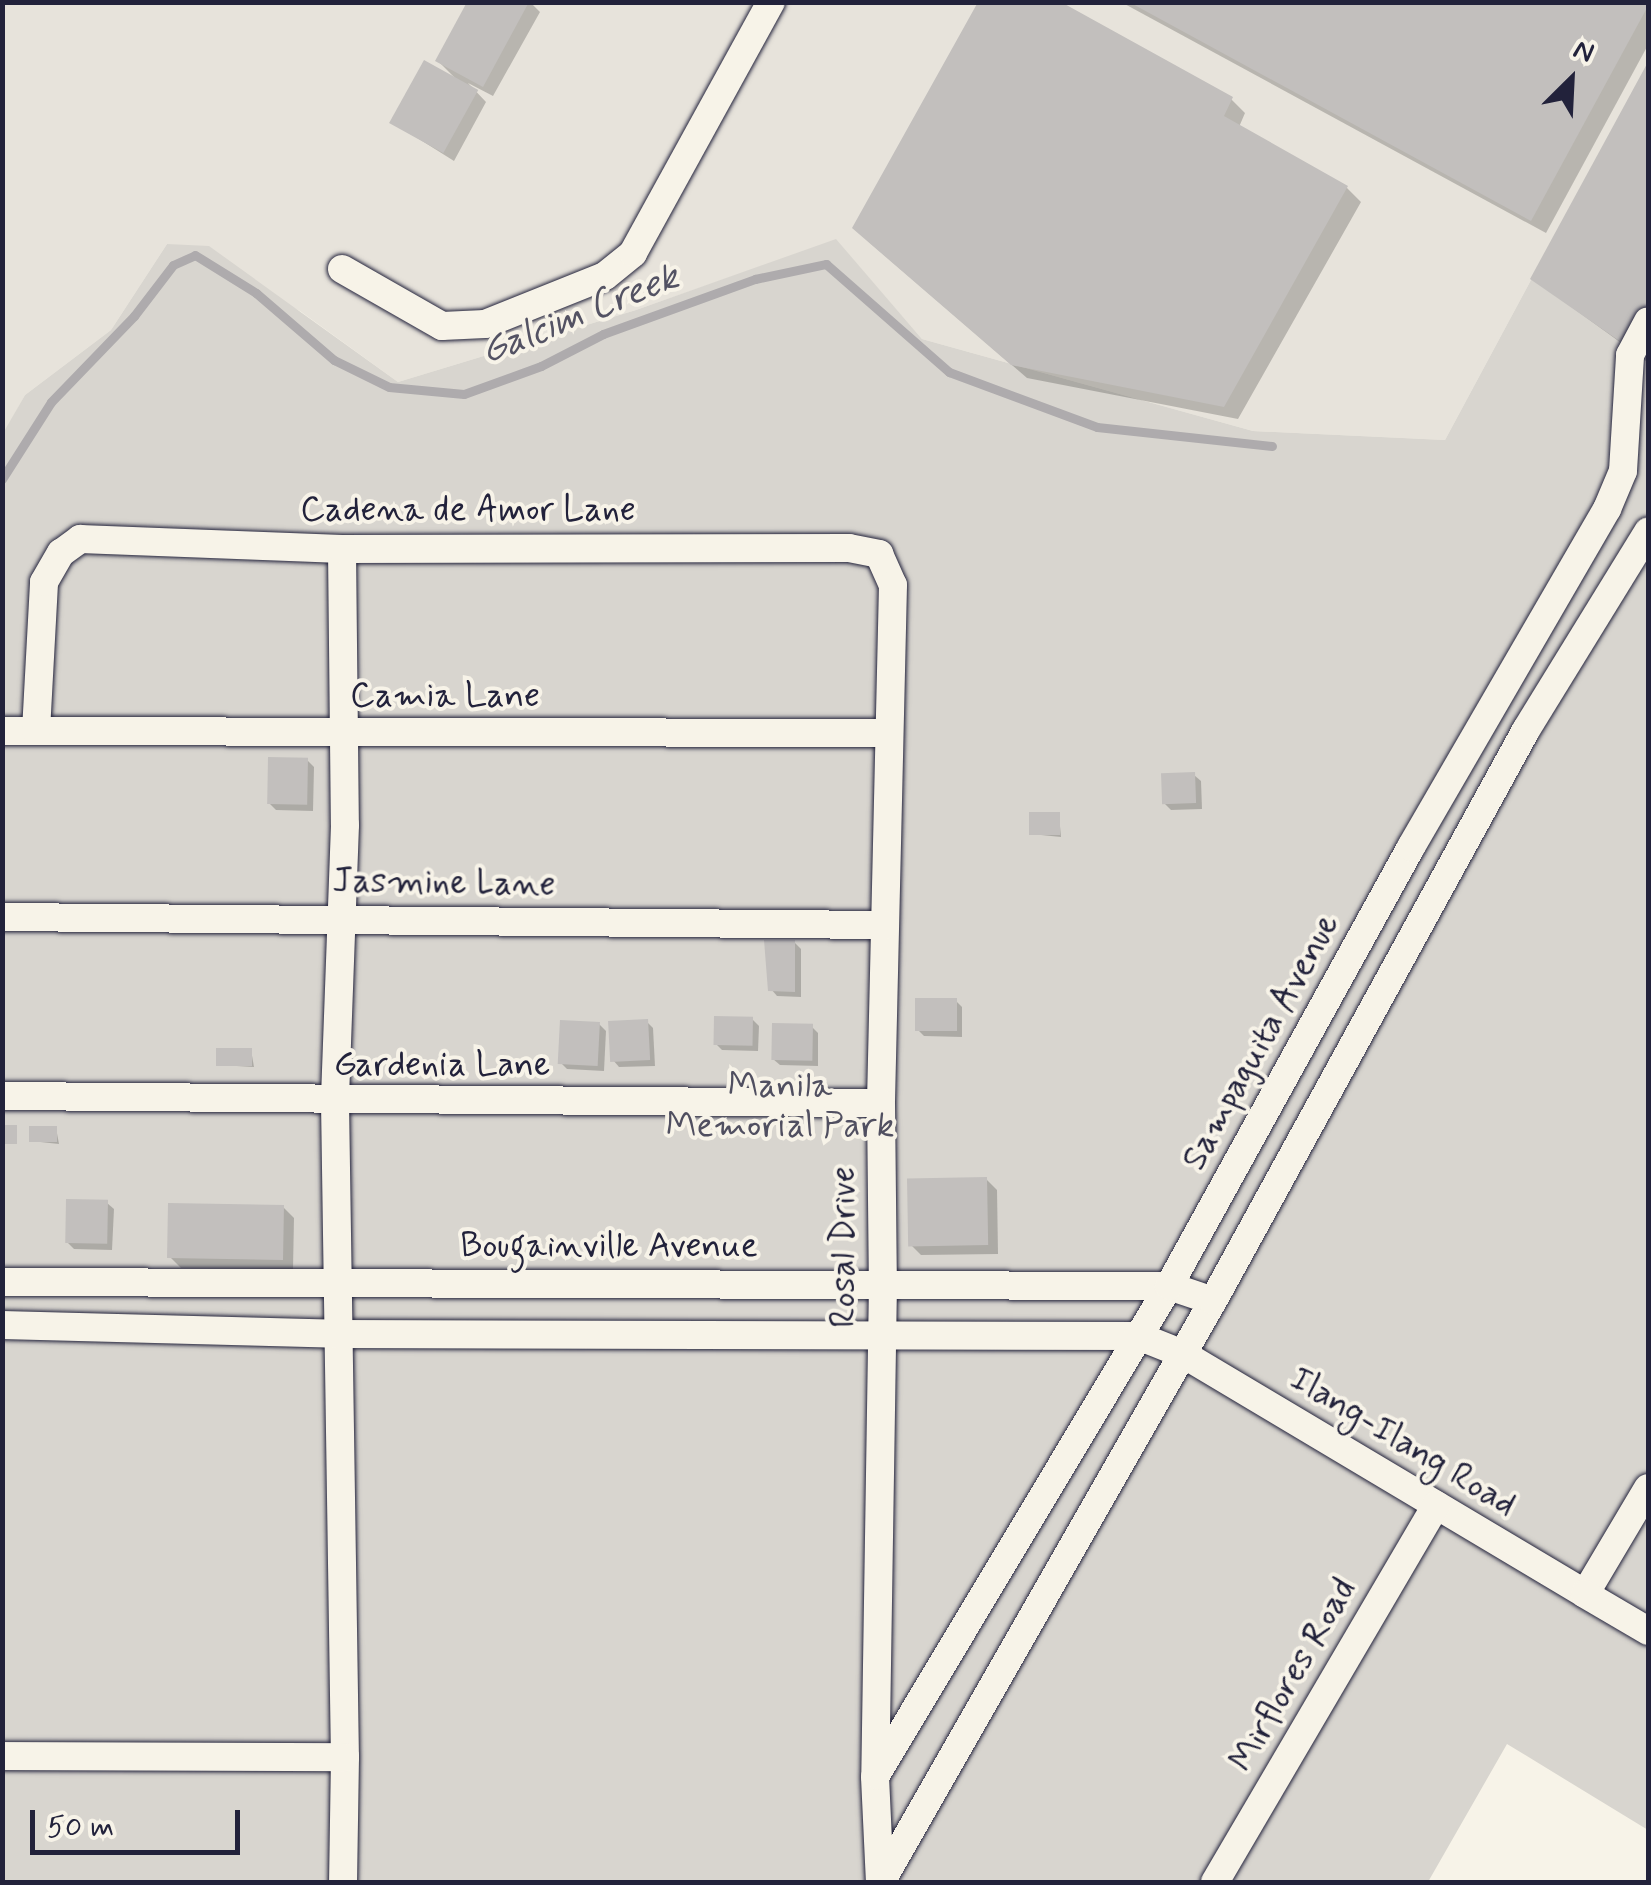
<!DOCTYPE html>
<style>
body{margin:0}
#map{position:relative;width:1651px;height:1885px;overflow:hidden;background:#f7f3e8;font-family:Mynerve,sans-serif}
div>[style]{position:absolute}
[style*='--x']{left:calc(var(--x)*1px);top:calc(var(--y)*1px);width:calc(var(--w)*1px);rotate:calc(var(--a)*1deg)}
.built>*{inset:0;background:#e7e3db}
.green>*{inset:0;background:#d8d5cf}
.shadow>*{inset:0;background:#0003}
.stream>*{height:9px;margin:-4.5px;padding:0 4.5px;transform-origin:4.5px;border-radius:4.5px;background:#aeabad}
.building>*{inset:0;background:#c2bfbd;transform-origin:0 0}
.roads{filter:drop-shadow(0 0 2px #22223b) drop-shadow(0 0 2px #22223b)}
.minor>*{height:28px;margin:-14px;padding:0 14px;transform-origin:14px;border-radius:14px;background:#f7f3e8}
span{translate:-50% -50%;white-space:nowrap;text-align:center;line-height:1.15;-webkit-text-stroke:8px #f7f3e8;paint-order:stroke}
.street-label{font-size:35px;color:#22223b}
.park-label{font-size:35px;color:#504f60}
.water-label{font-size:38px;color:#535263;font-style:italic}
.frame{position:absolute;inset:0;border:5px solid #22223b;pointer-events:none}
.north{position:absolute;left:1521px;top:30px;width:100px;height:100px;-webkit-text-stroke:8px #f7f3e8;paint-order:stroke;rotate:24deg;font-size:28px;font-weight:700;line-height:40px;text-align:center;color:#22223b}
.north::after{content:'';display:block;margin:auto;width:35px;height:45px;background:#22223b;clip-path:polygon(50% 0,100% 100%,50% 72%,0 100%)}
.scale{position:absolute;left:30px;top:1810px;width:210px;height:45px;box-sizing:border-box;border:5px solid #22223b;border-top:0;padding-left:12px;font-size:30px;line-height:35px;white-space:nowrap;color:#22223b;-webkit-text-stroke:8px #f7f3e8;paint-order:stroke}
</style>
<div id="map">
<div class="built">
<i style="clip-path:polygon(3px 3px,1648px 3px,1648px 62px,1445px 440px,1253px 431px,922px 339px,836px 240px,636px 310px,398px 382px,300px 311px,167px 244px,111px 330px,25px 395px,3px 435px)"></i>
</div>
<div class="green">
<i style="clip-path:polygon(1648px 62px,1648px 1830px,1507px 1744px,1428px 1882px,3px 1882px,2px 435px,25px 395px,111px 330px,167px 244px,209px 246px,398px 382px,636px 310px,836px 239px,922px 339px,1253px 431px,1445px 440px)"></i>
</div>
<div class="shadow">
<i style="clip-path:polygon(470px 2px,530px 2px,540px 12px,493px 96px,468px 83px,486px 102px,454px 161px,392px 122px,457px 80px,438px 61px)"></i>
<i style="clip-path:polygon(1121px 2px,1648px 2px,1648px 45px,1546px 233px)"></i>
<i style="clip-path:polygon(1648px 67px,1648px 355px,1646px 361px,1533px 279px)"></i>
<i style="clip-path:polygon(1231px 99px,1245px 113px,1239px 127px,1347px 188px,1361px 202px,1238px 419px,1027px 378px,869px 242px)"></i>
<i style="clip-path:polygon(307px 760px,314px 767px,313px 811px,276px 810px,269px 803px)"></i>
<i style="clip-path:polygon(1194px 775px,1201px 781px,1202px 809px,1171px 810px,1164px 803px)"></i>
<i style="clip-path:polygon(1059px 815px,1061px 837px,1031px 834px)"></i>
<i style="clip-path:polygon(794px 942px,801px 949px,801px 997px,777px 996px,771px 989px)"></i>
<i style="clip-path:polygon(956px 1001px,962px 1007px,962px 1037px,924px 1036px,918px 1030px)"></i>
<i style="clip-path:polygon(752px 1019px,759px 1026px,758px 1051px,722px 1050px,716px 1044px)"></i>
<i style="clip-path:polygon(647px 1022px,653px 1028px,655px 1066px,619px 1067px,613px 1060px)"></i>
<i style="clip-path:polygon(599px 1024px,606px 1031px,604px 1071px,567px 1069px,561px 1063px)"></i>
<i style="clip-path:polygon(812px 1027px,818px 1033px,818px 1066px,780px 1065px,773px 1059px)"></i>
<i style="clip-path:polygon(251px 1050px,254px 1067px,219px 1065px)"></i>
<i style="clip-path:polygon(56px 1128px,59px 1144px,31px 1141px)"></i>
<i style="clip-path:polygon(986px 1179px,997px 1190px,998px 1254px,921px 1255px,911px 1245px)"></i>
<i style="clip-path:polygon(107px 1203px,114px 1209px,112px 1250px,74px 1249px,67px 1242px)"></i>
<i style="clip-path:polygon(283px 1207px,294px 1218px,293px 1269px,181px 1268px,170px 1257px)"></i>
</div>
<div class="stream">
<i style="--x:2;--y:479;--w:91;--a:-57.5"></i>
<i style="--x:51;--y:402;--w:120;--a:-46"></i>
<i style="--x:134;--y:316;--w:64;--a:-52.6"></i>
<i style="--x:173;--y:265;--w:24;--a:-24"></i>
<i style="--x:195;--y:255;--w:72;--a:31.9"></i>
<i style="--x:256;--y:293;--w:103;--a:40.7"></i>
<i style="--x:334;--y:360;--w:61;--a:26.1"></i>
<i style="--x:389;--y:387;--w:75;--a:5.3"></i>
<i style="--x:464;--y:394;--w:82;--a:-20"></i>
<i style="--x:541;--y:366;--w:70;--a:-27.3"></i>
<i style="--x:603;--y:334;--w:162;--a:-19.9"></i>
<i style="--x:755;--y:279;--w:73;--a:-11.9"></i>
<i style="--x:826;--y:264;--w:164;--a:41.3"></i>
<i style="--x:949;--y:372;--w:158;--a:20.4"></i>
<i style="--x:1097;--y:427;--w:176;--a:6.2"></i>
</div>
<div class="building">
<i style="clip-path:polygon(467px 2px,529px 2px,483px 87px,435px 61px)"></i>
<i style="clip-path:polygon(978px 2px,1061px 2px,1233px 97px,1224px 116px,1348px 186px,1224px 407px,1011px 365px,852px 228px)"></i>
<i style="clip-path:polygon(1129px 2px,1648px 2px,1648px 6px,1531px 221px)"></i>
<i style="left:424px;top:60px;width:62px;height:72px;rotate:29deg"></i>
<i style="clip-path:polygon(1648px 62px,1648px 314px,1631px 349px,1530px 279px)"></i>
<i style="left:268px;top:757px;width:40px;height:47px;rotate:1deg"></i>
<i style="left:1195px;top:772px;width:31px;height:34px;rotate:88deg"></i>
<i style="left:1029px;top:812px;width:31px;height:23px"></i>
<i style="clip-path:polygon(764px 940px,795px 940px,795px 992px,768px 991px)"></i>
<i style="left:915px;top:998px;width:42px;height:33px"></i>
<i style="left:714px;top:1016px;width:39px;height:29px;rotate:1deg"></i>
<i style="left:648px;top:1019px;width:41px;height:40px;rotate:87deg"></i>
<i style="left:560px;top:1020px;width:40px;height:44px;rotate:3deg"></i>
<i style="left:772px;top:1023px;width:41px;height:37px;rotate:1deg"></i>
<i style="left:216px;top:1048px;width:36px;height:18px"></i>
<i style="left:2px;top:1125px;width:15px;height:19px"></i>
<i style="left:29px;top:1126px;width:28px;height:16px"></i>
<i style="left:987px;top:1177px;width:68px;height:80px;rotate:89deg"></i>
<i style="left:66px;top:1199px;width:42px;height:44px;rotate:1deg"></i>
<i style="left:168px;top:1203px;width:116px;height:55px;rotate:1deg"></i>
</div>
<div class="roads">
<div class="minor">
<i style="--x:342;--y:269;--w:115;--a:29.7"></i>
<i style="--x:442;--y:326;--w:43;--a:-2.7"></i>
<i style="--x:485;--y:324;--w:129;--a:-21.8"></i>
<i style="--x:605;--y:276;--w:36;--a:-39"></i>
<i style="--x:633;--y:253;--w:286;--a:-61.2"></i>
<i style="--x:342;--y:549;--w:276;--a:89.4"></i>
<i style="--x:345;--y:825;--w:277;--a:92.1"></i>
<i style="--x:335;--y:1102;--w:655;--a:89.13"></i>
<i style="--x:345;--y:1757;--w:125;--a:90.9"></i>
<i style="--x:2;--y:731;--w:886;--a:0.13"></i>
<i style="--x:36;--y:731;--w:149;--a:-86.9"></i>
<i style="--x:44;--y:582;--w:34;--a:-60"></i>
<i style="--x:61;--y:553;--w:24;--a:-36"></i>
<i style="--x:80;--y:539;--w:262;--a:2.2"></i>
<i style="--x:342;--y:549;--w:507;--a:-0.11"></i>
<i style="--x:849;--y:548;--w:31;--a:11"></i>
<i style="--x:879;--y:554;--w:34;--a:66"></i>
<i style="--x:893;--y:585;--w:518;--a:91.33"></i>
<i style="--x:881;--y:1103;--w:180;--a:89.4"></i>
<i style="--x:883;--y:1283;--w:494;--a:90.9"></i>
<i style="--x:875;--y:1777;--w:105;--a:87.3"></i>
<i style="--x:2;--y:917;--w:883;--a:0.52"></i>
<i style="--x:2;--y:1096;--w:879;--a:0.46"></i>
<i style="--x:2;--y:1282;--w:1167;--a:0.2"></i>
<i style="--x:1169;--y:1286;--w:46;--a:18.8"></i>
<i style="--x:2;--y:1325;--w:335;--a:1.5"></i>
<i style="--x:337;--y:1334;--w:801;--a:0.14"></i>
<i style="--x:1138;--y:1336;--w:48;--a:21.8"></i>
<i style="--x:1183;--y:1354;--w:468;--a:30.8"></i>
<i style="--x:1648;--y:1488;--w:123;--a:120.7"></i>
<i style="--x:1585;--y:1594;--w:73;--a:30.4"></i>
<i style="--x:2;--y:1756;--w:343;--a:0.2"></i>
<i style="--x:876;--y:1775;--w:570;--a:-59.07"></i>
<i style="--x:1169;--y:1286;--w:501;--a:-61.13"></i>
<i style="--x:1411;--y:847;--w:391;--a:-59.9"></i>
<i style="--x:1607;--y:509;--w:41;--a:-67.2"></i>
<i style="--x:1623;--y:471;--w:116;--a:-86.5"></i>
<i style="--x:1630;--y:355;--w:38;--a:-62"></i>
<i style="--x:881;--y:1882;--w:669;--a:-60.26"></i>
<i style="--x:1213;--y:1301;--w:651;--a:-61.27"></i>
<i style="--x:1526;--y:730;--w:233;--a:-58.4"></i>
<i style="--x:1215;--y:1882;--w:437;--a:-59.6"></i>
</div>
</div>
<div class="street-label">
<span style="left:468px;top:510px">Cadena de Amor Lane</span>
<span style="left:445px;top:696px">Camia Lane</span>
<span style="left:444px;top:883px;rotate:1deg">Jasmine Lane</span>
<span style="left:1261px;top:1042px;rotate:-61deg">Sampaguita Avenue</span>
<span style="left:442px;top:1065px">Gardenia Lane</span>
<span style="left:609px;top:1246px">Bougainville Avenue</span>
<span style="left:844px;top:1247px;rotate:-90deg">Rosal Drive</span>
<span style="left:1403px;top:1442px;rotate:31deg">Ilang-Ilang Road</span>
<span style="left:1293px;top:1675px;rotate:-60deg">Mirflores Road</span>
</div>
<div class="park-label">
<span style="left:780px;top:1106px">Manila<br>Memorial Park</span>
</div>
<div class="water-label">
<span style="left:580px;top:315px;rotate:-22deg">Galcim Creek</span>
</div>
<div class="frame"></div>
<div class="north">N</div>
<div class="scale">50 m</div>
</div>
